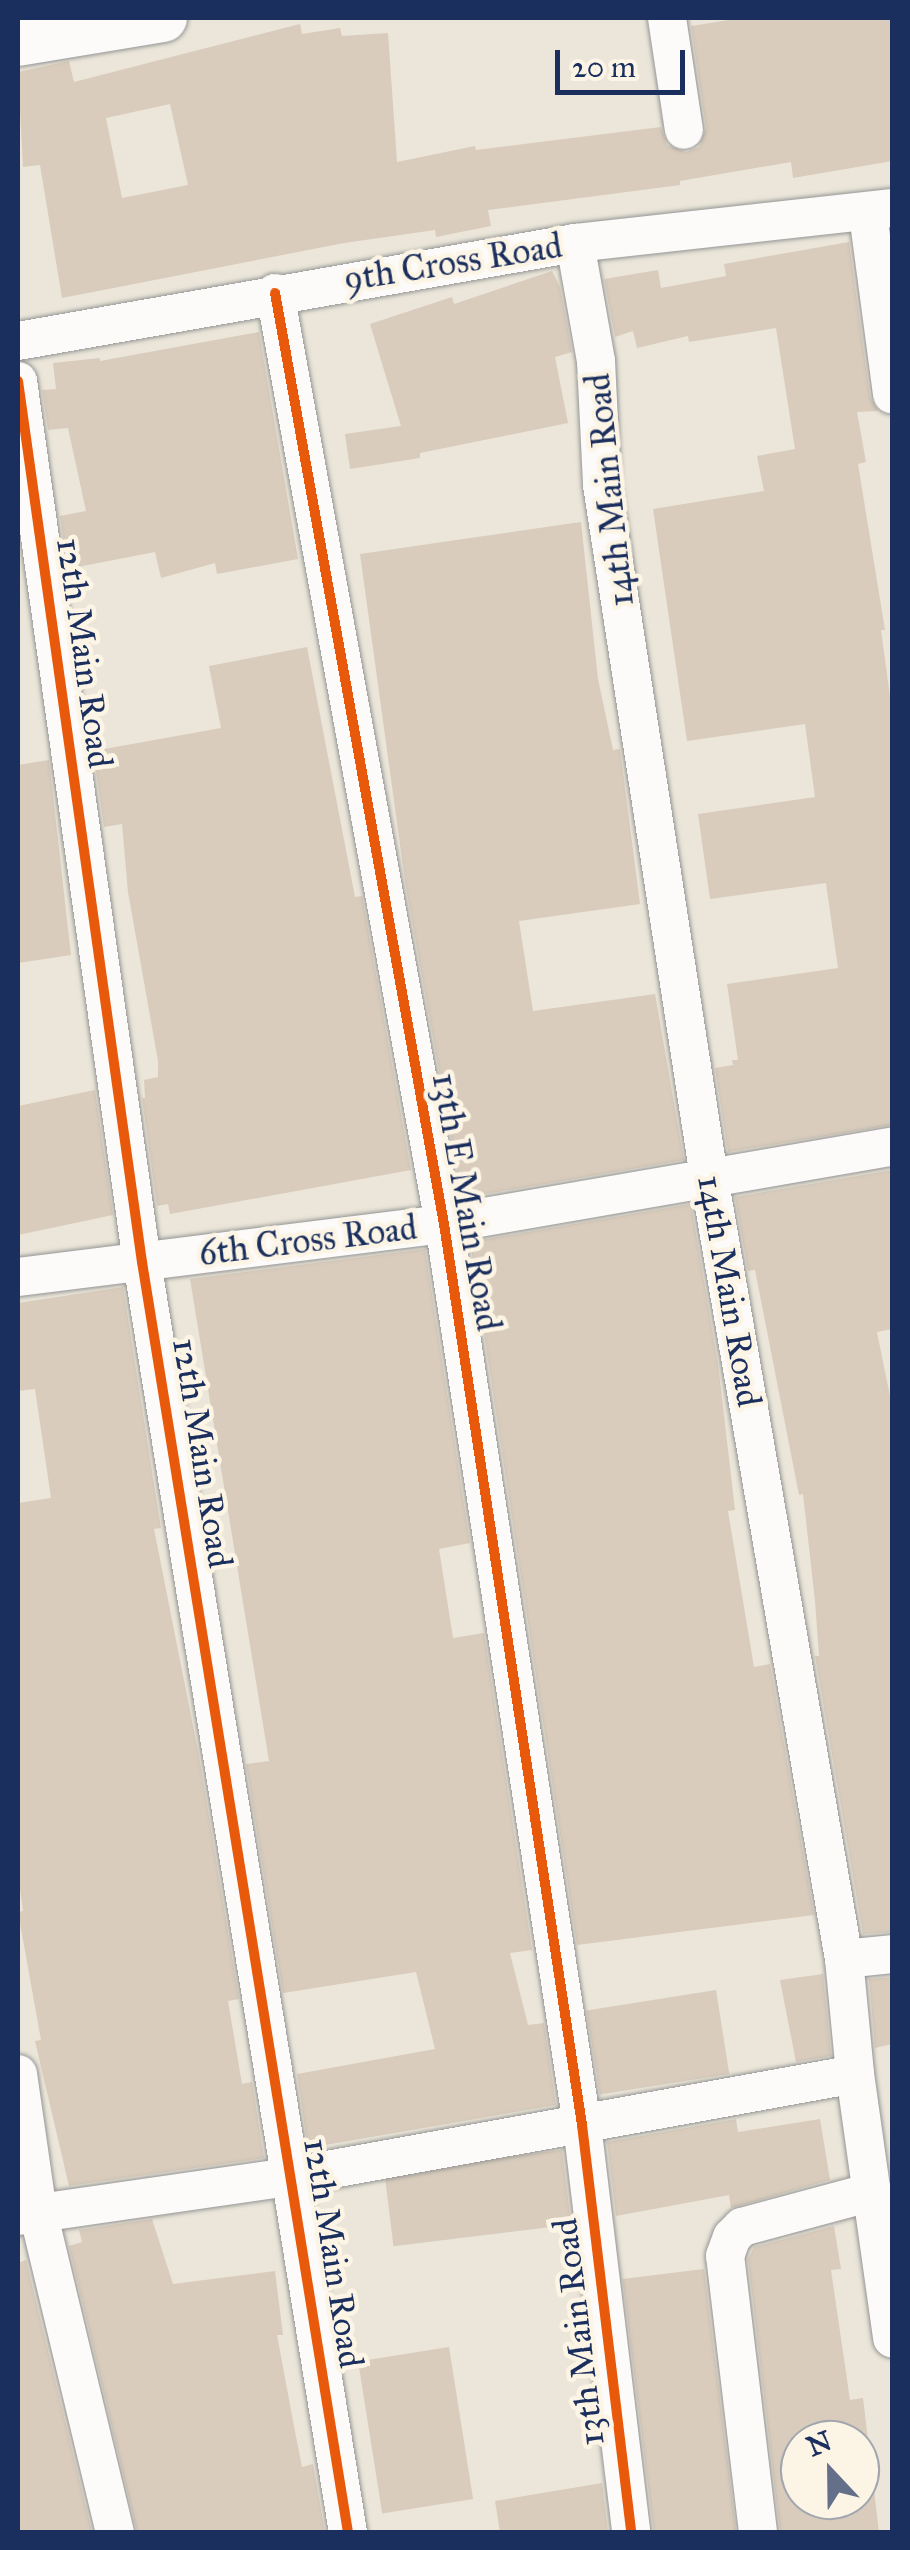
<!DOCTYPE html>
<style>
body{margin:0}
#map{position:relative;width:910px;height:2550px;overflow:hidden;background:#ebe6d9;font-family:"IM FELL Great Primer",serif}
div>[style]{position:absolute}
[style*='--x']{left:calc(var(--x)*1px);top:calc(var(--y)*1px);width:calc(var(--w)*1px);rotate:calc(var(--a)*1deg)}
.building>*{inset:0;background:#d9ccbc;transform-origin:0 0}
.roads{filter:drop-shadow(0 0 2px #949595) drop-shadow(0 0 2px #949595)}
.minor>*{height:38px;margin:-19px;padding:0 19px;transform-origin:19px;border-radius:19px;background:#fcfbf9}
.tertiary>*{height:48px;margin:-24px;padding:0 24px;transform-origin:24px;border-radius:24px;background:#fcfbf9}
.cycleway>*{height:10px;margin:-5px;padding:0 5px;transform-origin:5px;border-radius:5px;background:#e8590c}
span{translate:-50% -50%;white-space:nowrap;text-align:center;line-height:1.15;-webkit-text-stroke:9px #fcf5e5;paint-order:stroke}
.street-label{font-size:35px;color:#1b2f5e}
.frame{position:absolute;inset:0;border:20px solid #1b2f5e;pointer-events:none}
.north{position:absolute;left:780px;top:2420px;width:100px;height:100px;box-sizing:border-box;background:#fcf5e5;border:2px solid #a2a6af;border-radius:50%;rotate:338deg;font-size:28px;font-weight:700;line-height:40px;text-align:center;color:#1b2f5e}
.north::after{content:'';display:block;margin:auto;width:35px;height:45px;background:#646f89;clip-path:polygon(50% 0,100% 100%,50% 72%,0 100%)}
.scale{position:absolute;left:555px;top:50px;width:130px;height:45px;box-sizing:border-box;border:5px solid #1b2f5e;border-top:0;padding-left:12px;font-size:30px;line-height:35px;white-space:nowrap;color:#1b2f5e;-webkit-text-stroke:8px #fcf5e5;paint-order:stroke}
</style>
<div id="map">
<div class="building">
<i style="clip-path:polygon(evenodd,741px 18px,892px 18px,892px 161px,793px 178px,791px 162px,680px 181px,680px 185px,488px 210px,491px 226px,436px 237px,435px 230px,344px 243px,62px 298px,40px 165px,23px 167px,18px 72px,69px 61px,74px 82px,300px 24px,302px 34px,340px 28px,342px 36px,388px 33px,397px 162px,475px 146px,476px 150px,661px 127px,667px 145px,686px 152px,699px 147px,706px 128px,691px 26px,741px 18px,170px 104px,188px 185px,122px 198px,106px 118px,170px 104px)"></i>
<i style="clip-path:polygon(849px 242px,870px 397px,878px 411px,857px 412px,866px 462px,858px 464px,885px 630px,881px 630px,892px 711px,892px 1125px,728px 1152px,715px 1068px,733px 1065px,732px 1060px,738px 1060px,727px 984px,838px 968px,826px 883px,710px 899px,698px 814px,815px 797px,805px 724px,687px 741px,653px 509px,764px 491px,757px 456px,795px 449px,776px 328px,689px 342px,688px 336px,637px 348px,633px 331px,615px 337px,604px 279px,658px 270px,661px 288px,726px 276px,724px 264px)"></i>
<i style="clip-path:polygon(552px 271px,560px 287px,572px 352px,555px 357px,568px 423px,420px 453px,420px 458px,350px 469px,345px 434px,401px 426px,370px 324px,452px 297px,454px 304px)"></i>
<i style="clip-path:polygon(259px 332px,298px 559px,217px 574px,215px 563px,161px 578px,155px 552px,67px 569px,60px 516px,86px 511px,68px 428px,48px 430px,42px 390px,56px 389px,53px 363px,100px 358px,100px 361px)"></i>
<i style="clip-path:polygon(581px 522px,598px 679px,613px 750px,620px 749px,640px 904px,519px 921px,533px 1011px,655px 994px,684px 1160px,462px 1198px,406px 888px,360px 554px)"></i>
<i style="clip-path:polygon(307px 647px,355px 897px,362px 896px,411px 1170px,170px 1214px,168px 1204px,157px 1206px,142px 1098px,145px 1098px,144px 1080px,158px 1077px,158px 1061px,128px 892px,122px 824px,104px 827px,93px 751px,221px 728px,209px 666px)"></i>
<i style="clip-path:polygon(49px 760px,71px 955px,18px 963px,18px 765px)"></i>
<i style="clip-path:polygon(95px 1090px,113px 1215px,18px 1235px,18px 1106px)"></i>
<i style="clip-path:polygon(892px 1170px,892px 1329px,877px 1332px,892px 1406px,892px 1932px,863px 1934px,815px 1656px,819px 1656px,815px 1601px,803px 1494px,799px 1495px,755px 1270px,748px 1271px,735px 1197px)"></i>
<i style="clip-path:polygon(691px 1204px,718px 1364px,735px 1510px,728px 1511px,754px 1667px,770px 1664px,814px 1915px,577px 1945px,470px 1242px)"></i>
<i style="clip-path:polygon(425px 1249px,470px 1543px,439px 1549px,453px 1638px,484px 1633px,532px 1950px,510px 1953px,528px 2025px,544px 2023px,556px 2105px,308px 2148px,297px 2074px,435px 2049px,416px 1972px,283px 1993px,246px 1764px,269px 1761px,190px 1279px)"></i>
<i style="clip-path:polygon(123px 1287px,161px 1528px,154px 1529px,199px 1756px,239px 1999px,228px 2001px,242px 2084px,252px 2082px,264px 2158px,69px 2186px,35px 2041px,41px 2040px,18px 1912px,23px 1911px,18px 1876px,18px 1503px,51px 1498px,35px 1389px,18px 1391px,18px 1303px)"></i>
<i style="clip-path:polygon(823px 1974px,831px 2056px,796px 2062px,780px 1980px)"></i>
<i style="clip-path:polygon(892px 1977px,892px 2044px,875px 2048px,869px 1979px)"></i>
<i style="left:716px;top:1990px;width:85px;height:131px;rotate:81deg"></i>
<i style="clip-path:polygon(736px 2119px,738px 2132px,820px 2119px,830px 2180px,731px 2208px,729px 2195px,616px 2216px,607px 2142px)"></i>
<i style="left:562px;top:2150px;width:75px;height:179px;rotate:83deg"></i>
<i style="clip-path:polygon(152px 2219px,173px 2284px,275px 2271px,283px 2335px,277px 2335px,293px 2421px,302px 2467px,313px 2464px,325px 2532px,137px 2532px,69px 2246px,82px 2242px,79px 2230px)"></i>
<i style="clip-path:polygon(evenodd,834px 2226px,841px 2269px,831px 2270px,850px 2400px,863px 2398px,879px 2532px,780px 2532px,748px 2259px,754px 2247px,834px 2226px,800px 2440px,860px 2440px,860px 2500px,800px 2500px,800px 2440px)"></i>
<i style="clip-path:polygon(26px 2260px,92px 2532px,18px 2532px,18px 2263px)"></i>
<i style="left:704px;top:2269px;width:265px;height:82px;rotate:83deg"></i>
<i style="left:449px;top:2347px;width:154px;height:92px;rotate:81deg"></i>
<i style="clip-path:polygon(602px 2483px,608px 2532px,500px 2532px,495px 2501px)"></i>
</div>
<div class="roads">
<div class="minor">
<i style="--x:667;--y:18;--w:113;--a:81.4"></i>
<i style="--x:868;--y:214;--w:182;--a:82.4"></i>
<i style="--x:575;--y:243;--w:120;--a:79.9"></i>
<i style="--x:596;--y:361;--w:124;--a:87.2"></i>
<i style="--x:602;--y:485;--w:700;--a:81.21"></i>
<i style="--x:709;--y:1177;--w:794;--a:80.21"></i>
<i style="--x:844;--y:1959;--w:116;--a:84.5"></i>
<i style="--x:855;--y:2074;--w:267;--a:82"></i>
<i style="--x:275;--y:293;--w:946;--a:79.71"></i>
<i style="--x:444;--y:1224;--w:912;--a:81.29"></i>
<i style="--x:582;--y:2125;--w:410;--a:83.1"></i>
<i style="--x:18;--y:341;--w:566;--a:-9.98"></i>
<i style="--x:575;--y:243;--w:319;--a:-6.3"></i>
<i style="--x:18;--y:381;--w:890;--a:81.99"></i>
<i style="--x:142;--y:1262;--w:1287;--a:80.79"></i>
<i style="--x:18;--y:1277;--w:429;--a:-7.1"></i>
<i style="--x:444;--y:1224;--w:455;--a:-9.8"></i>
<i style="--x:844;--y:1959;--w:48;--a:-5.9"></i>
<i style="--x:18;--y:2074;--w:139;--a:81.8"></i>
<i style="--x:38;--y:2212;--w:329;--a:76.5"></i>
<i style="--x:18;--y:2216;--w:279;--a:-8.2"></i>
<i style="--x:294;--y:2176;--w:570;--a:-10.3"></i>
<i style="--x:758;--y:2532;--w:278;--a:-96.8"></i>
<i style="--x:725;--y:2256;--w:20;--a:-70"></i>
<i style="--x:732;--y:2237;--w:14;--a:-45"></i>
<i style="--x:742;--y:2227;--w:135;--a:-15.1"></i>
</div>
<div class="tertiary">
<i style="--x:18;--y:42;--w:147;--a:-9.4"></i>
</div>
</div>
<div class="cycleway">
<i style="--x:275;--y:293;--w:946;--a:79.71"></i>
<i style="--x:444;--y:1224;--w:912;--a:81.29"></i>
<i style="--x:582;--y:2125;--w:410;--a:83.1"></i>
<i style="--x:18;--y:381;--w:890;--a:81.99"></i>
<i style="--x:142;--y:1262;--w:1287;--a:80.79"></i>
</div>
<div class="street-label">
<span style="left:453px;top:263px;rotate:-9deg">9th Cross Road</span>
<span style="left:610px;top:490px;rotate:-96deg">14th Main Road</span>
<span style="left:84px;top:653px;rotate:82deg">12th Main Road</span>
<span style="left:466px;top:1202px;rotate:80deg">13th E Main Road</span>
<span style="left:308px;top:1241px;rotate:-7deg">6th Cross Road</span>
<span style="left:729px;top:1291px;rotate:80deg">14th Main Road</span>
<span style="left:202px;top:1453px;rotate:81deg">12th Main Road</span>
<span style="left:333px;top:2253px;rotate:81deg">12th Main Road</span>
<span style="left:579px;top:2332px;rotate:-97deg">13th Main Road</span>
</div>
<div class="frame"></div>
<div class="north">N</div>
<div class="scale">20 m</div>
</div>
